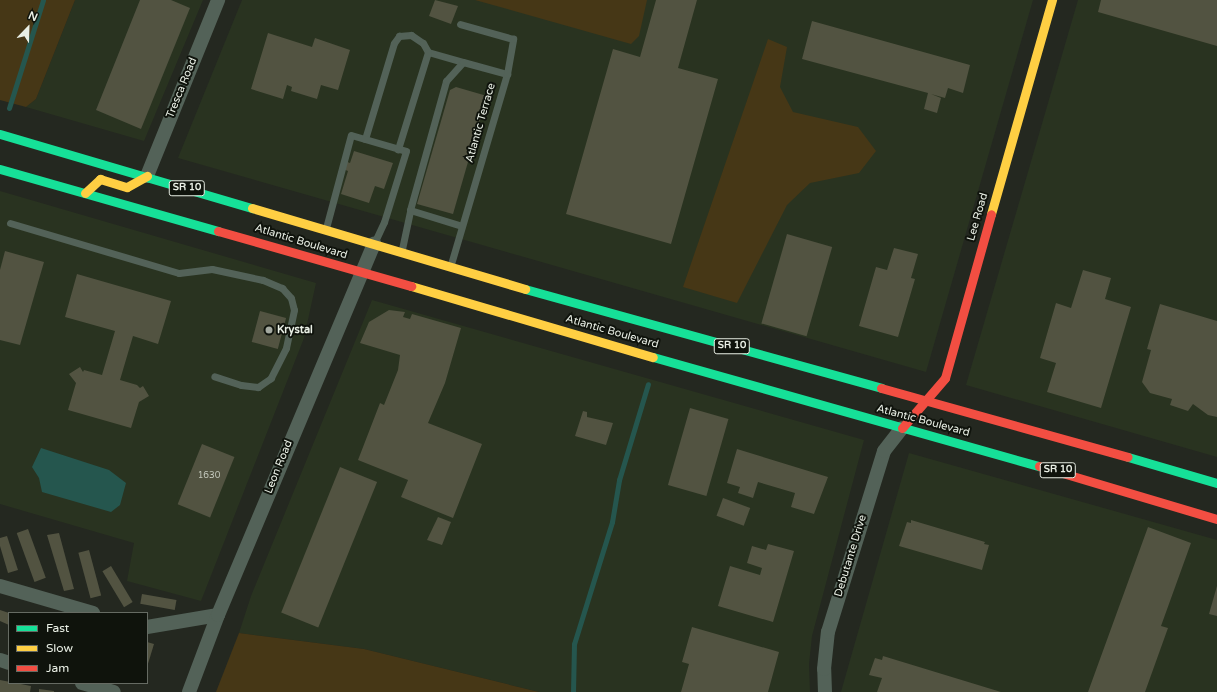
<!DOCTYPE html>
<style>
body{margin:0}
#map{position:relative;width:1217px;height:692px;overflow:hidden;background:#242820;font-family:"Varela Round",sans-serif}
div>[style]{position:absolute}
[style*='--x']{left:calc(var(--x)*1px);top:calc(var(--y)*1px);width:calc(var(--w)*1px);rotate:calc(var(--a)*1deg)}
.built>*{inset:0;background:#293320}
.green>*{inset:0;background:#463716}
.water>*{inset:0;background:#25564e}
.stream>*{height:5px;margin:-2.5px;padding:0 2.5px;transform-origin:2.5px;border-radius:2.5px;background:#25564e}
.building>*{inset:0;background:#525341;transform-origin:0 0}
.lane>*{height:7px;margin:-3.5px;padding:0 3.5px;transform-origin:3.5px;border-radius:3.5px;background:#536258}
.street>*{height:14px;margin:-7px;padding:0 7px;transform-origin:7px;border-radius:7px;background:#536258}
.fast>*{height:9px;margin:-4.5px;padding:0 4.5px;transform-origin:4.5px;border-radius:4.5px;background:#16e098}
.slow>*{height:9px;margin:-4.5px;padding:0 4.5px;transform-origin:4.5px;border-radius:4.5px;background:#ffcf43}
.jam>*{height:9px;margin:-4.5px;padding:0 4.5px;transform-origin:4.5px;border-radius:4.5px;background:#f24e42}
.dots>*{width:11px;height:11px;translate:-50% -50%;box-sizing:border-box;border:2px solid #0f130c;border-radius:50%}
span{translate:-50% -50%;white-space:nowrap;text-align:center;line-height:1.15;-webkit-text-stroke:4px #0f130c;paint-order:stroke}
.number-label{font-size:9px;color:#c3c8bc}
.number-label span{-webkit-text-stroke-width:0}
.shield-label span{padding:1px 3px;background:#0f130c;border:1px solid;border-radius:3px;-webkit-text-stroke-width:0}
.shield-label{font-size:10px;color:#e9efe5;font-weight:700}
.street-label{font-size:11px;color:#e9efe5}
.poi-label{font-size:11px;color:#e9efe5;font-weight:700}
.left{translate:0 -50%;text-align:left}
.legend{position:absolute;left:8px;top:612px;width:140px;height:72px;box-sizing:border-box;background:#0f130c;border:1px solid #666b63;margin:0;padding:5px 7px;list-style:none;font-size:12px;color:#e9efe5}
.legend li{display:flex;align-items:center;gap:8px;height:20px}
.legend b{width:20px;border:1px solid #666b63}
.north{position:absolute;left:8px;top:8px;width:40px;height:40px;-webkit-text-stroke:3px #0f130c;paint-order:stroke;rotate:23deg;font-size:11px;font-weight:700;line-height:16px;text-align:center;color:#e9efe5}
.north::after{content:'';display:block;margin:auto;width:14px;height:18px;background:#e9efe5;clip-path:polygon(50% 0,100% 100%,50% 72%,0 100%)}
</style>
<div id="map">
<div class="built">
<i style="clip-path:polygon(75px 0,203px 0,144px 141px,26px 107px,36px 99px)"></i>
<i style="clip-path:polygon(242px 0,1033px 0,926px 372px,178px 158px)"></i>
<i style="clip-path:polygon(1078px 0,1217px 0,1217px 457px,966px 385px)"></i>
<i style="clip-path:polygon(0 191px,316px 283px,304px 338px,201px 601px,127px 581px,134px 543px,0 504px)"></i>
<i style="clip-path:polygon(372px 300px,864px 440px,812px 636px,809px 664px,810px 692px,539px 692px,364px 649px,239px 633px,251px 596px)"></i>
<i style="clip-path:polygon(909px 453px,1217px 540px,1217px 692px,841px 692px)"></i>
</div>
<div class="green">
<i style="clip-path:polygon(0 0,75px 0,36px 99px,26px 107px,0 100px)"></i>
<i style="clip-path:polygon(475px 0,647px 0,639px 36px,631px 44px)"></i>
<i style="clip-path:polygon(768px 39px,787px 47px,780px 87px,793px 112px,858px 127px,876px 151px,859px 173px,810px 183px,787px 205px,737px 303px,683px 287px)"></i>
<i style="clip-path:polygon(239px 633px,364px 649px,539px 692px,216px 692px)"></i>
</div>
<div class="water">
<i style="clip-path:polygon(41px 448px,109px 470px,126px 483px,120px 505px,111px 512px,42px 492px,39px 478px,32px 467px)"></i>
</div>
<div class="stream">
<i style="--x:9;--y:108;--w:113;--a:-72.5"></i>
<i style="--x:573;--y:692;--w:48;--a:-88.8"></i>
<i style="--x:574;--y:644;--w:128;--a:-72.7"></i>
<i style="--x:612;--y:522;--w:43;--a:-80.5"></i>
<i style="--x:619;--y:480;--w:100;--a:-73.2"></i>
</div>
<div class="building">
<i style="clip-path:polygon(140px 0,171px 0,190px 8px,141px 129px,96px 110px)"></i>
<i style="clip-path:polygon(435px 0,458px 6px,451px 24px,429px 16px)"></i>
<i style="clip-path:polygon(656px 0,697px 0,678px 68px,718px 79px,671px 244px,566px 214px,613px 49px,640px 57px)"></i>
<i style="clip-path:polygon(1101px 0,1217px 0,1217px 46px,1098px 12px)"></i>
<i style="clip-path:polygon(812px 21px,970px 65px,963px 93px,948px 88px,945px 98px,931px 94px,941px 98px,937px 113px,924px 109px,928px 93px,802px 59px)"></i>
<i style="clip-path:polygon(268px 33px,312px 47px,315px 38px,350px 50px,338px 90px,321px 85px,317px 99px,291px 91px,292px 87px,287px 85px,283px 99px,251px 89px)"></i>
<i style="clip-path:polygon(456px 87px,487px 96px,453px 214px,417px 204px,450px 90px)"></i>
<i style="clip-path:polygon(354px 151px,393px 163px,384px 189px,375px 186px,369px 203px,341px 194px,348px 171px,343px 169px,345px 161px,350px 163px)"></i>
<i style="left:787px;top:234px;width:47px;height:93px;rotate:16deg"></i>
<i style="clip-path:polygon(894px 248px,918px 254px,911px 278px,915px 279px,898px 337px,859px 326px,876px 267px,887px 270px)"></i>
<i style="clip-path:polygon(5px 251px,44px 262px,20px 345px,0 340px,0 270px)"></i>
<i style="clip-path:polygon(1083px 270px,1111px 278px,1105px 299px,1131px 307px,1101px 408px,1047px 392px,1056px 363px,1040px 358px,1056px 303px,1071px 308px)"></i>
<i style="clip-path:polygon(77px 274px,171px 301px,158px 344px,133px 336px,120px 380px,137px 385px,140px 388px,143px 386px,149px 396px,139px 402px,131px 428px,68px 410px,76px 383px,69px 374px,80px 367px,83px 372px,84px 370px,102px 375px,115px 331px,65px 317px)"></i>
<i style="clip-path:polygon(1160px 304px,1217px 321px,1217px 417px,1208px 415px,1193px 404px,1188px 411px,1170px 405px,1172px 399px,1150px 393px,1142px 382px,1151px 350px,1147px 349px)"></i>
<i style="clip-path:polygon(389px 310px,405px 312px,403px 317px,410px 319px,412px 314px,461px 328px,445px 383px,428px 423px,482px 444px,453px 518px,401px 497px,408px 480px,358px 460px,380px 403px,384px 405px,398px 370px,400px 355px,360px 343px,369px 322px)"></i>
<i style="left:260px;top:311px;width:27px;height:32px;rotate:15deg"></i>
<i style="left:690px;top:408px;width:40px;height:80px;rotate:16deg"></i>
<i style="clip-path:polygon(583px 411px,587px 412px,587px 417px,613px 423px,606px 445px,575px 436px)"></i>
<i style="left:202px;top:444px;width:35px;height:65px;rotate:22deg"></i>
<i style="clip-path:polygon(737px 449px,828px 477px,814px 514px,791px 507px,795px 493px,758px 482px,753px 498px,738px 493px,740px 487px,727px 483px)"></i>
<i style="left:340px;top:467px;width:40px;height:157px;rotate:22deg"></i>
<i style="left:723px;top:498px;width:29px;height:19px;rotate:20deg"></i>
<i style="clip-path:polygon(438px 517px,451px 522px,442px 545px,427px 540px)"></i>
<i style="clip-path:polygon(911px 520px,985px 542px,984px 544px,989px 545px,982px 570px,899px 546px,907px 522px,911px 523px)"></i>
<i style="clip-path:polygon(1148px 527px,1191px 543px,1161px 626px,1168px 628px,1145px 692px,1088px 692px)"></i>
<i style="left:28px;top:529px;width:52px;height:12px;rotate:70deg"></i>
<i style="clip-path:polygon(59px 533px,74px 589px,64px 591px,47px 535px)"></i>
<i style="clip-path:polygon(7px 536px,18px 570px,8px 573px,0 546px,0 538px)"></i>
<i style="clip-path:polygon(768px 544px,794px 551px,773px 622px,718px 606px,730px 566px,760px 575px,762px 568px,747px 563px,752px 546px,766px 550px)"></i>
<i style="left:89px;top:550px;width:47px;height:11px;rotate:75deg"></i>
<i style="left:111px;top:566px;width:42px;height:10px;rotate:59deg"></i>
<i style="clip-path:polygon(1217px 586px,1217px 616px,1209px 614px)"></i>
<i style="left:142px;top:594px;width:35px;height:10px;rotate:10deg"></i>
<i style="clip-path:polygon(0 610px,9px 613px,9px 625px,0 621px)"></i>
<i style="clip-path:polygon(692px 627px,779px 652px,768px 692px,681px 692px,689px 664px,682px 662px)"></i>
<i style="clip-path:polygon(147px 642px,154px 644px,147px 667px)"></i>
<i style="clip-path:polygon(883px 656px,1001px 692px,877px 692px,882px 678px,869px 675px,875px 658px,882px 660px)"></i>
<i style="clip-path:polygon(0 680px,31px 686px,30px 692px,0 692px)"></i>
<i style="clip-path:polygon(39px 689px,54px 691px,54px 692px,39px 692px)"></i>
</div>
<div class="lane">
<i style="--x:428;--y:52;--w:36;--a:16"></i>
<i style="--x:365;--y:139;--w:100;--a:-73.2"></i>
<i style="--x:394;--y:43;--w:9;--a:-54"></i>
<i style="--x:399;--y:36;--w:12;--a:-5"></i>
<i style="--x:411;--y:35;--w:14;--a:34"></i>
<i style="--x:423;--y:43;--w:10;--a:61"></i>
<i style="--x:428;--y:52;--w:102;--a:107.2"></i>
<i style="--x:410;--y:210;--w:134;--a:-74.4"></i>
<i style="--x:446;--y:81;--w:25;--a:-48"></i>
<i style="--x:463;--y:62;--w:46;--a:15.3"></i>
<i style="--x:10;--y:223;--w:176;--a:16.5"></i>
<i style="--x:179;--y:273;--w:33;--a:-7"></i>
<i style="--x:212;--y:269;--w:52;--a:12.2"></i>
<i style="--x:263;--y:280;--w:21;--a:23"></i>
<i style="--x:282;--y:288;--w:13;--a:48"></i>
<i style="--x:291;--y:298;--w:12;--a:76"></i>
<i style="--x:294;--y:310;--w:39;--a:102"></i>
<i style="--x:286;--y:348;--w:34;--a:117"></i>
<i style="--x:271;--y:378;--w:16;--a:145"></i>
<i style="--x:258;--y:387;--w:17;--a:-173"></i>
<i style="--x:241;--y:385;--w:28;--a:-162"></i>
<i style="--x:326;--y:228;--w:96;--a:-75"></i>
<i style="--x:351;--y:135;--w:57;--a:16.2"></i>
<i style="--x:406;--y:151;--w:74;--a:107.2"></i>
<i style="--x:384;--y:222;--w:21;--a:115"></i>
<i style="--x:402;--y:249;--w:40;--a:-78"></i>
<i style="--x:410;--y:210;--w:54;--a:17.1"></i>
<i style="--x:451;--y:264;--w:198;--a:-73.6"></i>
<i style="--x:507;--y:74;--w:36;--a:-80"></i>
<i style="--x:513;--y:39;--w:55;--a:-164.2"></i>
</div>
<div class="street">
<i style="--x:147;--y:176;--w:190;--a:-68"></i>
<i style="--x:0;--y:586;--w:97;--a:16.2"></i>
<i style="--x:147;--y:627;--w:72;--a:-9.6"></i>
<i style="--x:0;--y:660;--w:9;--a:18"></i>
<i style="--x:82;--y:683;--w:33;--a:16"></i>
<i style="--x:189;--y:692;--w:82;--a:-69.4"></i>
<i style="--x:218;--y:615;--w:403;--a:-67.2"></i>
<i style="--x:825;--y:692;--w:23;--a:-92"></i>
<i style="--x:824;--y:669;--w:37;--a:-84"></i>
<i style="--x:828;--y:632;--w:189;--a:-72.8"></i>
<i style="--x:884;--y:451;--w:29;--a:-52"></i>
</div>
<div class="fast">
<i style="--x:0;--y:134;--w:263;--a:16.4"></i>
<i style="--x:0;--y:169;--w:227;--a:15.9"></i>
<i style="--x:525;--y:289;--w:370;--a:15.5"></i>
<i style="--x:653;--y:357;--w:401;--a:15.8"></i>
<i style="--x:1128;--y:457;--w:93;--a:16.3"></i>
</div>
<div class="slow">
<i style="--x:85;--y:193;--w:21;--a:-43"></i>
<i style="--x:100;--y:179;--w:28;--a:17"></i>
<i style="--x:127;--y:187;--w:23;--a:-29"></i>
<i style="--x:252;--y:208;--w:285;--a:16.5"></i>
<i style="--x:991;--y:214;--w:223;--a:-74.1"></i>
<i style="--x:411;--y:286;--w:252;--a:16.4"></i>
</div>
<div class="jam">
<i style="--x:218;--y:231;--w:201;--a:15.9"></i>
<i style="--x:881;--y:388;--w:256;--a:15.6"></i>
<i style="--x:902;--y:428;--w:66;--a:-49.3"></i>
<i style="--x:945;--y:378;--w:170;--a:-74.3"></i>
<i style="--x:1039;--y:466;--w:186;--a:16.6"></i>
</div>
<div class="dots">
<i style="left:269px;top:330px;background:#a4a9a0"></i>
</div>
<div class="number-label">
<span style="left:209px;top:476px">1630</span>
</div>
<div class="shield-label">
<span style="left:187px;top:188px">SR 10</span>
<span style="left:732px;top:346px">SR 10</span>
<span style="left:1058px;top:470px">SR 10</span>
</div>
<div class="street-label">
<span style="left:182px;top:88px;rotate:-68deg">Tresca Road</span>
<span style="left:481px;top:123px;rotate:-74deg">Atlantic Terrace</span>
<span style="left:978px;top:217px;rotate:-74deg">Lee Road</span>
<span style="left:301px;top:242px;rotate:17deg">Atlantic Boulevard</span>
<span style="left:612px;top:332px;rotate:16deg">Atlantic Boulevard</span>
<span style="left:923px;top:421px;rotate:15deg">Atlantic Boulevard</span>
<span style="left:279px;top:467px;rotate:-68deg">Leon Road</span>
<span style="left:851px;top:556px;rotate:-73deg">Debutante Drive</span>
</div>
<div class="poi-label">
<span class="left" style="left:277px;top:330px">Krystal</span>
</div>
<ul class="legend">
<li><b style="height:5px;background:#16e098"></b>Fast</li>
<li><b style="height:5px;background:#ffcf43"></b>Slow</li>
<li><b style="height:5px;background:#f24e42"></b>Jam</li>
</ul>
<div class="north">N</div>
</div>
